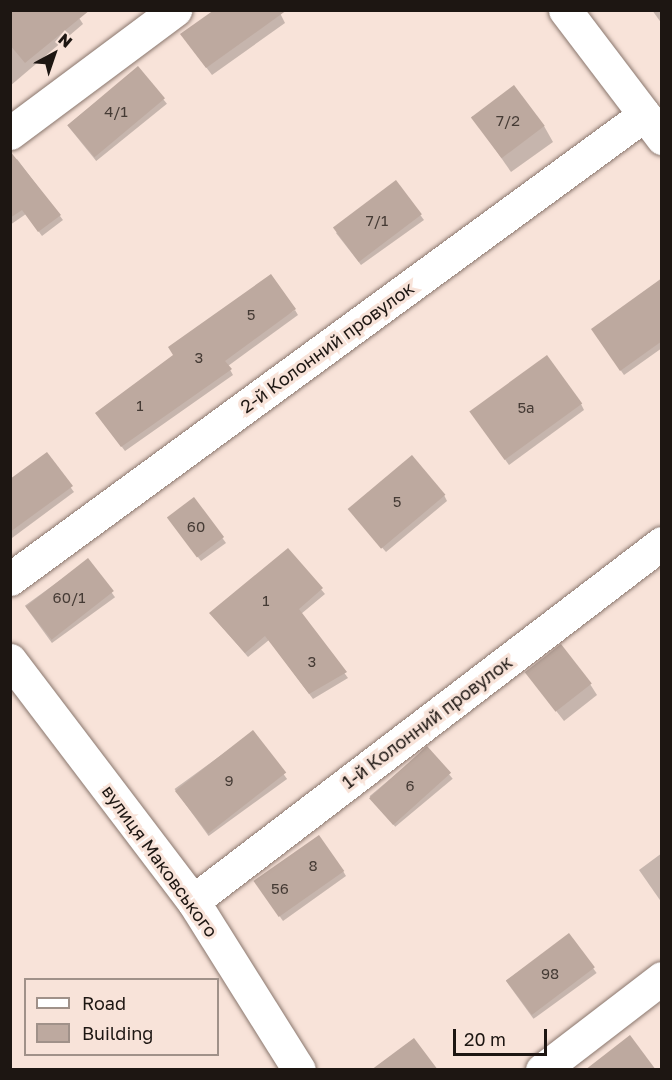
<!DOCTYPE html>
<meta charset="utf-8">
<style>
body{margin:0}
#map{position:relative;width:672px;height:1080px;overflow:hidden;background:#f8e3d9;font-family:"Golos Text",sans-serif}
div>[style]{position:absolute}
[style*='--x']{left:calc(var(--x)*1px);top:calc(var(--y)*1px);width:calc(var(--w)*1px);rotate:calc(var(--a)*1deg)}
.shadow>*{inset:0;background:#0003;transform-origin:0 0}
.building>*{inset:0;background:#bda99f;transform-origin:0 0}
.roads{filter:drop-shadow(0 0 2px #89766d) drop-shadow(0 0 2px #89766d)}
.minor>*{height:33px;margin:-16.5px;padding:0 16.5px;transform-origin:16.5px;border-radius:16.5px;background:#fff}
span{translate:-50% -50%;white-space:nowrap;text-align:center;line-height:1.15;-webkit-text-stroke:6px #f8e3d9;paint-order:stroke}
.number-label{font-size:15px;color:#453b35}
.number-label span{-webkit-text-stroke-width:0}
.street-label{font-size:18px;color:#1d1612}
.frame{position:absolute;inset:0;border:12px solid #1d1612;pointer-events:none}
.legend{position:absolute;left:24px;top:978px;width:195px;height:78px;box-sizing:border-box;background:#f8e3d9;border:2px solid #a09189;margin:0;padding:8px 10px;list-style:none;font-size:18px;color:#1d1612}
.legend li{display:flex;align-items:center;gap:12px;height:30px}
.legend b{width:30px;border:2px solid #a09189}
.north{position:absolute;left:24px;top:24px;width:60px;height:60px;-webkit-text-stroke:4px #f8e3d9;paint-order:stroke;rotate:40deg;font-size:16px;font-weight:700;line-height:24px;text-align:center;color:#1d1612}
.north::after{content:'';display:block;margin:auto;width:21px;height:27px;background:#1d1612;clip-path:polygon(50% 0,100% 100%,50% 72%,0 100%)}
.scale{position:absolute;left:453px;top:1029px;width:94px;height:27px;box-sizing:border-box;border:3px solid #1d1612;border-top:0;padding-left:8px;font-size:18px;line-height:21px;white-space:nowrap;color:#1d1612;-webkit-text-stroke:4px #f8e3d9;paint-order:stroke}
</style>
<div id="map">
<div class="shadow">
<i style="clip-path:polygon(10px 10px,74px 10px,83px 24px,10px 86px)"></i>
<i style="clip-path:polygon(652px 10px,662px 10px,662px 24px)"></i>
<i style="clip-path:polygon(280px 13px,285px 23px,212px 75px,187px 42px)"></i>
<i style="left:138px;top:68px;width:46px;height:91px;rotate:51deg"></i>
<i style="clip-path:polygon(472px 116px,544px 126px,553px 142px,511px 172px)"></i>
<i style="clip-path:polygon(17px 159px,63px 220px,42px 236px,26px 214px,10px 225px,10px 164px)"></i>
<i style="clip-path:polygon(396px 182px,424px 220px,361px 265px,336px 233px)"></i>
<i style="clip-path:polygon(662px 279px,662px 348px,624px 375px,596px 335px)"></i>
<i style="clip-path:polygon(295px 310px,298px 315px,228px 366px,233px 375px,125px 451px,100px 418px)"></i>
<i style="clip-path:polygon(581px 404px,584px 410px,509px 465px,475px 418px)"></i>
<i style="clip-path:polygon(46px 454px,74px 492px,12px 538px,10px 481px)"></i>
<i style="clip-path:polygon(444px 495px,447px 501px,386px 552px,353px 514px)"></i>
<i style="clip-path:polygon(194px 499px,226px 543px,201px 561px,172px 523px)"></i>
<i style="clip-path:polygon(288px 550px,325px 594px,301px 614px,348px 678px,313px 699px,269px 640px,248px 657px,211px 614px)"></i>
<i style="left:88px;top:560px;width:46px;height:78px;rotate:54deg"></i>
<i style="clip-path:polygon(526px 672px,590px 684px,597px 695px,564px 721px)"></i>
<i style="left:253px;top:732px;width:58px;height:97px;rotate:54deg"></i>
<i style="left:427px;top:748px;width:40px;height:75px;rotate:50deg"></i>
<i style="clip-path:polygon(662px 853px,662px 903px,639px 870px)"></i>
<i style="clip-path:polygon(343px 871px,346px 876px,283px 921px,259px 887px)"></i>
<i style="left:569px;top:935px;width:47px;height:78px;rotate:54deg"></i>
</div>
<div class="building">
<i style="clip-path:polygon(10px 10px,90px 10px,25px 63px,10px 45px)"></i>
<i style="clip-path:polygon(214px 10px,287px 10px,206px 68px,180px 34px)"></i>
<i style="left:138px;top:66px;width:42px;height:92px;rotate:50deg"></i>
<i style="left:514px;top:85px;width:51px;height:54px;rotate:53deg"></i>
<i style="clip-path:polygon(10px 151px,61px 215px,38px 232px,22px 210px,10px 218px)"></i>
<i style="left:396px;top:180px;width:43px;height:79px;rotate:53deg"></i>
<i style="clip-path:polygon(271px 274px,296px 309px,225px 361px,232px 369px,121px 447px,95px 413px,173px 355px,168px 347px)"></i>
<i style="clip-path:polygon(662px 278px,662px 341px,620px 371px,591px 329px)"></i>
<i style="left:547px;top:355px;width:60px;height:96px;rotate:54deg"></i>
<i style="clip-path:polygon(47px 452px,73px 486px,10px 532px,10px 479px)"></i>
<i style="left:412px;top:455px;width:52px;height:84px;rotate:50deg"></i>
<i style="left:194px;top:497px;width:50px;height:34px;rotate:53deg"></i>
<i style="clip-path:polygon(288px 548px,323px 588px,299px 609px,347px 672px,309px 694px,265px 636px,245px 653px,209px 613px)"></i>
<i style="left:88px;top:558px;width:42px;height:79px;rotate:52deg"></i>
<i style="left:561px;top:644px;width:50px;height:46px;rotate:52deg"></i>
<i style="left:253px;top:730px;width:54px;height:99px;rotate:52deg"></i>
<i style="left:427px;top:746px;width:36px;height:78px;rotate:48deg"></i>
<i style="left:319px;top:835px;width:44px;height:80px;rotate:55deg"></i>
<i style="left:569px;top:933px;width:43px;height:79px;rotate:53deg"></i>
<i style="clip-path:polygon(630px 1035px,656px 1070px,585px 1070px)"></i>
<i style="clip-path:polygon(414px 1038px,438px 1070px,371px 1070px)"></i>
</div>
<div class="roads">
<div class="minor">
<i style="--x:565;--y:10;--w:161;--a:52.8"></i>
<i style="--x:10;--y:133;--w:206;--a:-36.7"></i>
<i style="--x:10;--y:579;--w:786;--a:-36.2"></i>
<i style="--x:10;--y:660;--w:303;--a:52.8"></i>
<i style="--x:193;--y:901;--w:199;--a:57.9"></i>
<i style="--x:193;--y:901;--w:590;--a:-37.36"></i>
<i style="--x:542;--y:1070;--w:151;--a:-37.5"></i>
</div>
</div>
<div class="number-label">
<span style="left:116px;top:112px">4/1</span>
<span style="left:508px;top:121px">7/2</span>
<span style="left:377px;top:221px">7/1</span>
<span style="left:251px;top:315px">5</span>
<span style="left:199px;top:358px">3</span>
<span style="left:140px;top:406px">1</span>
<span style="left:526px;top:408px">5а</span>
<span style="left:397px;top:502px">5</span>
<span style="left:196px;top:527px">60</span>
<span style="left:69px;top:598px">60/1</span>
<span style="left:266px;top:601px">1</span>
<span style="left:312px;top:662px">3</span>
<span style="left:229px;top:781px">9</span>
<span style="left:410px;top:786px">6</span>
<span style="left:313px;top:866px">8</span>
<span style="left:280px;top:889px">56</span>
<span style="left:550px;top:974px">98</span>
</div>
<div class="street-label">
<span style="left:327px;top:347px;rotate:-36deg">2-й Колонний провулок</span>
<span style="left:427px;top:722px;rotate:-37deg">1-й Колонний провулок</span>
<span style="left:160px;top:861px;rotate:54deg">вулиця Маковського</span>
</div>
<div class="frame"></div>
<ul class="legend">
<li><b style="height:8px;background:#fff"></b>Road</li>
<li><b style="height:16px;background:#bda99f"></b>Building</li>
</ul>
<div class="north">N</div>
<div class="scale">20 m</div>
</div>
